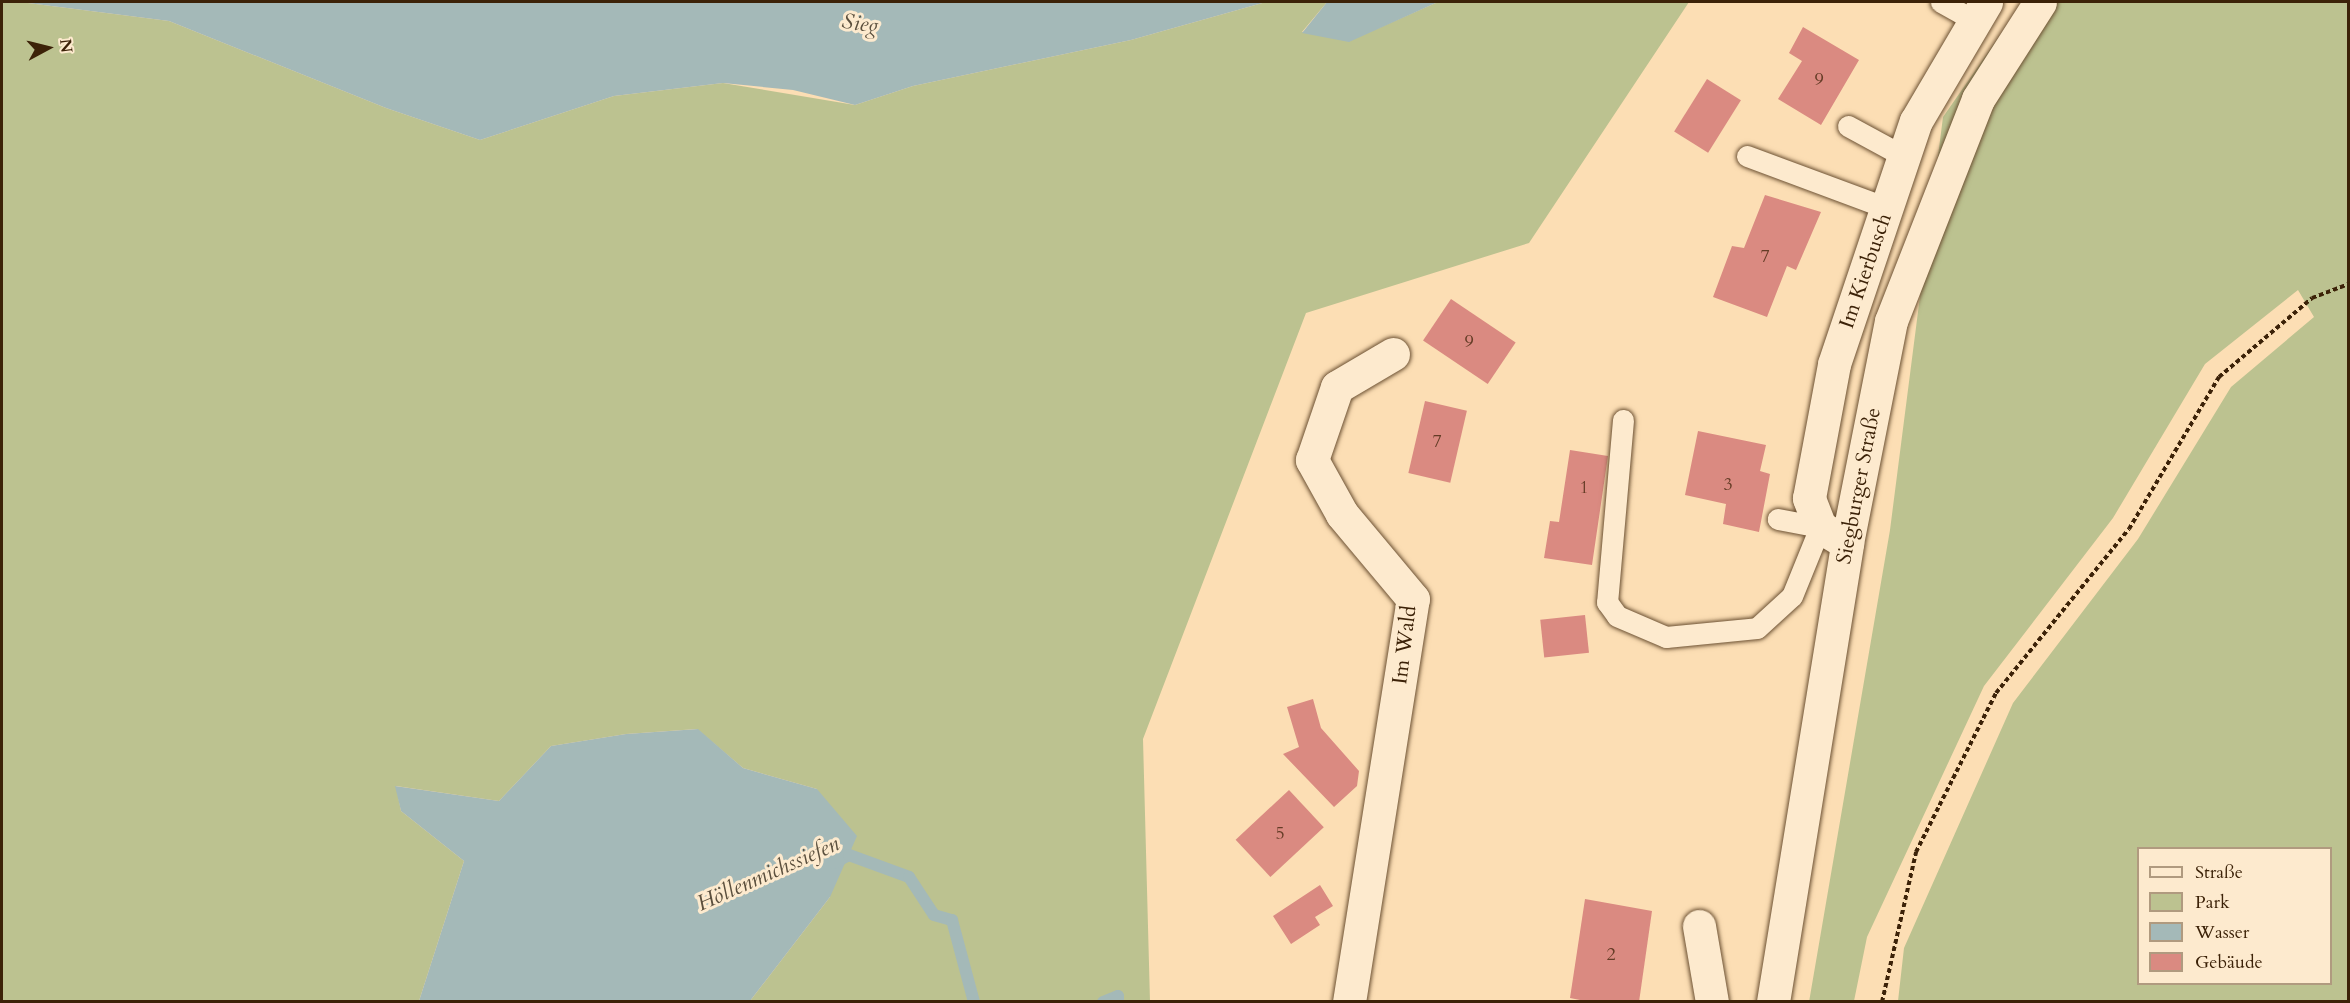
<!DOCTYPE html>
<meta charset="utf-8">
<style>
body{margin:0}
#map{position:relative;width:2350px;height:1003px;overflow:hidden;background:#fcdeb4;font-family:Cardo,serif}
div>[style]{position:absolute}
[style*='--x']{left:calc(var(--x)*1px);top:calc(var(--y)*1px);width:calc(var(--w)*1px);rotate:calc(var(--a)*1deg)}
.green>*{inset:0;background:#bcc290}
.water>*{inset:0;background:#a4b9b8}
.stream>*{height:12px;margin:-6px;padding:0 6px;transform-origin:6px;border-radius:6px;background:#a4b9b8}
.building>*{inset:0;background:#da8a81;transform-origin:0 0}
.path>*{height:4px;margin-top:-2px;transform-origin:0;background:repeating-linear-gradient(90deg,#3c2208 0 4.5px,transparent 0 7.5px)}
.roads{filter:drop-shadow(0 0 2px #6c5133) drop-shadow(0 0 2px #6c5133)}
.lane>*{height:21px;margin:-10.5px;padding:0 10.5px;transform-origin:10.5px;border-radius:10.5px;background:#fdeace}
.street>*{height:33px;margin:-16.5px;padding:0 16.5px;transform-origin:16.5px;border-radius:16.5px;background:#fdeace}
.secondary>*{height:33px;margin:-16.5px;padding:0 16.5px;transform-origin:16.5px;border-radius:16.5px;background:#fdeace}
span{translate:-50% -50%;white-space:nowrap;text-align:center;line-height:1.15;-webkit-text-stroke:6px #fdeace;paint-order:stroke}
.number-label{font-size:18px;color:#643c26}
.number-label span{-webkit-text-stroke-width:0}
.street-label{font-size:21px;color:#3c2208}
.water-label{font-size:22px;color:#5b4f3d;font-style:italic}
.frame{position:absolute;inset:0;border:3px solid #3c2208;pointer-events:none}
.legend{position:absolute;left:2137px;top:847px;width:195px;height:138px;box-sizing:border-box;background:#fdeace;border:2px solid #b09a7f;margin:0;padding:8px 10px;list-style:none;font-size:18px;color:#3c2208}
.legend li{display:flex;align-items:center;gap:12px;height:30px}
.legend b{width:30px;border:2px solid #b09a7f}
.north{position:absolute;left:18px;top:18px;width:60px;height:60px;-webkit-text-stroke:4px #fdeace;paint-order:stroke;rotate:83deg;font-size:16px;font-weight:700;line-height:24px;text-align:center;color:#3c2208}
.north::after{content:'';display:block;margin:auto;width:21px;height:27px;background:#3c2208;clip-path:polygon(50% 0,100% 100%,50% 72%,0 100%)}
</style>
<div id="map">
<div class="green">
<i style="clip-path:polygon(2px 2px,20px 2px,169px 21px,386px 108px,480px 140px,614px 96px,723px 83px,855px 105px,913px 86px,1131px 40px,1266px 2px,1327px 2px,1302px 32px,1349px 41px,1438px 2px,1689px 2px,1529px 243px,1306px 313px,1143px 739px,1150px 1001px,750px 1001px,830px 897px,817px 789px,743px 768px,697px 729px,626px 734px,551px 746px,499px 801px,396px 786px,401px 811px,464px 861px,419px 1001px,2px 1002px)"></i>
<i style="clip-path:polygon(evenodd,2023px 2px,2348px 2px,2348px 1001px,1898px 1001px,1904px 948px,2013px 703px,2138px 539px,2231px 387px,2314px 317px,2298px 290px,2205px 364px,2113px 518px,1984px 686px,1867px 937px,1854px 1001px,1809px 1002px,1890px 530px,1943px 117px,2023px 2px,2138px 848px,2330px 848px,2330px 984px,2138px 984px,2138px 848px)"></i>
</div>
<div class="water">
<i style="clip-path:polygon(20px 2px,1266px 2px,1131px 40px,913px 86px,855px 105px,793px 90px,723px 83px,614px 96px,480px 140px,386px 108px,169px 21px)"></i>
<i style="clip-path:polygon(1327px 2px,1438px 2px,1349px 42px,1302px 33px)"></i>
<i style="clip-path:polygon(698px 729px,743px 768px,817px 789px,857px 836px,830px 897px,750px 1001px,419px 1001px,464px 861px,401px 811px,395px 786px,499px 801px,551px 746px,626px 734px)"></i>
</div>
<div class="stream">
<i style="--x:834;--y:863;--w:17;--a:-28"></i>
<i style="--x:849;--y:855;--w:64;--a:20.1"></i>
<i style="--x:909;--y:877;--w:45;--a:56.7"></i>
<i style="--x:934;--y:915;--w:19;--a:16"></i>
<i style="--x:952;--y:920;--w:85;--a:75"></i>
<i style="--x:1103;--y:1002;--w:16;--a:-22"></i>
<i style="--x:1118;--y:996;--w:6;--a:90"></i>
</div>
<div class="building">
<i style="clip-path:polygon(1803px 27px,1859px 60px,1821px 125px,1778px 99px,1802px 61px,1789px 53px)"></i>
<i style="left:1707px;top:79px;width:40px;height:62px;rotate:32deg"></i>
<i style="clip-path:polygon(1765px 195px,1821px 212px,1796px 270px,1787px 266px,1767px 317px,1713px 297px,1732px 246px,1744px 248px)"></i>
<i style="left:1451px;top:299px;width:78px;height:50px;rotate:34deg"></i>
<i style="left:1425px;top:401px;width:43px;height:74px;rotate:13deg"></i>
<i style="clip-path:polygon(1698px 431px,1766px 445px,1760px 471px,1770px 474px,1759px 532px,1723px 524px,1726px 504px,1685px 495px)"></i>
<i style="clip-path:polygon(1570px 450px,1608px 456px,1592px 565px,1544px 558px,1550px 521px,1559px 522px)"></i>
<i style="left:1585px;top:615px;width:38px;height:45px;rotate:84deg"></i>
<i style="clip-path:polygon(1313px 699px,1321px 728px,1359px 771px,1357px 786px,1334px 807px,1283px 754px,1299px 747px,1287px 707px)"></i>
<i style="left:1289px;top:790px;width:51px;height:73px;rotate:47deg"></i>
<i style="clip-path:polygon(1320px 885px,1333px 906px,1315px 917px,1320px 925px,1291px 944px,1273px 916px)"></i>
<i style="clip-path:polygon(1585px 899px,1652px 911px,1639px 1002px,1590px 1002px,1570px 998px)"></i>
</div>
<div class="path">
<i style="--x:1882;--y:1002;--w:154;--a:-77.2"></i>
<i style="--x:1916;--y:852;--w:178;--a:-63.3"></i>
<i style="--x:1996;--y:693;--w:211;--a:-51"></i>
<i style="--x:2129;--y:529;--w:177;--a:-59.4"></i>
<i style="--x:2219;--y:377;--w:122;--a:-40.3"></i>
<i style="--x:2312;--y:298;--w:39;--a:-21"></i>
</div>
<div class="roads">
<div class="lane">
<i style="--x:1941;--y:2;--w:39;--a:29"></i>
<i style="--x:1848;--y:126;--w:65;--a:28.5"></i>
<i style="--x:1747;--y:156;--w:149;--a:20.4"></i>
<i style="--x:1623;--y:420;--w:183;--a:95"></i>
<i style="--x:1607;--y:602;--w:17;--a:54"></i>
<i style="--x:1617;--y:616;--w:53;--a:23.2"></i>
<i style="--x:1666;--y:637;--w:91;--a:-5.6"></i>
<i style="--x:1757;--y:628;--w:47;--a:-42.4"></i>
<i style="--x:1792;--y:596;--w:74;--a:-67.9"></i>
<i style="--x:1820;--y:527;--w:43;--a:-169.2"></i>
</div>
<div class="street">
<i style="--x:1847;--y:543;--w:31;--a:-149"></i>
<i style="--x:1820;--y:527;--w:31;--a:-111"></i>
<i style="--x:1809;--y:498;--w:136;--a:-79.4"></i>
<i style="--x:1834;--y:364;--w:256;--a:-71.4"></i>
<i style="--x:1916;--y:121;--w:138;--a:-59.5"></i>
<i style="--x:1699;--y:926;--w:77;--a:80.3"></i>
<i style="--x:1349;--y:1002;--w:408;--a:-81"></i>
<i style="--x:1413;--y:599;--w:111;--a:-129.9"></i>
<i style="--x:1342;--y:514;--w:62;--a:-119.1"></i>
<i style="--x:1312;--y:460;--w:77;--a:-71.1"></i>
<i style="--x:1337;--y:387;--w:65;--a:-30.5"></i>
</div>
<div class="secondary">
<i style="--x:1773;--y:1002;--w:465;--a:-80.8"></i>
<i style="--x:1847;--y:543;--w:226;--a:-78.8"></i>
<i style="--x:1891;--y:321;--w:238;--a:-68.6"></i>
<i style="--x:1978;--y:99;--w:115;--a:-57.4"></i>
</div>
</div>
<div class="number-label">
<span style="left:1819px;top:80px">9</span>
<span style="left:1765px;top:257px">7</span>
<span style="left:1469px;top:342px">9</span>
<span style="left:1437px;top:442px">7</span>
<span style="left:1728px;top:485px">3</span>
<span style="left:1584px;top:488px">1</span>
<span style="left:1280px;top:834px">5</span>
<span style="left:1611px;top:955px">2</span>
</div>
<div class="street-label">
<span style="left:1866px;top:271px;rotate:-71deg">Im Kierbusch</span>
<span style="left:1859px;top:486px;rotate:-79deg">Siegburger Straße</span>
<span style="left:1405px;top:645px;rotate:-83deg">Im Wald</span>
</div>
<div class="water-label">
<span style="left:860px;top:24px;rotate:8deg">Sieg</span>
<span style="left:768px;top:874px;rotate:-24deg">Höllenmichssiefen</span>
</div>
<div class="frame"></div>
<ul class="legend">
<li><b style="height:8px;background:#fdeace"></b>Straße</li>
<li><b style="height:16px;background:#bcc290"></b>Park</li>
<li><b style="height:16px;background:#a4b9b8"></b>Wasser</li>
<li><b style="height:16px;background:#da8a81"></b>Gebäude</li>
</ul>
<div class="north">N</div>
</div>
